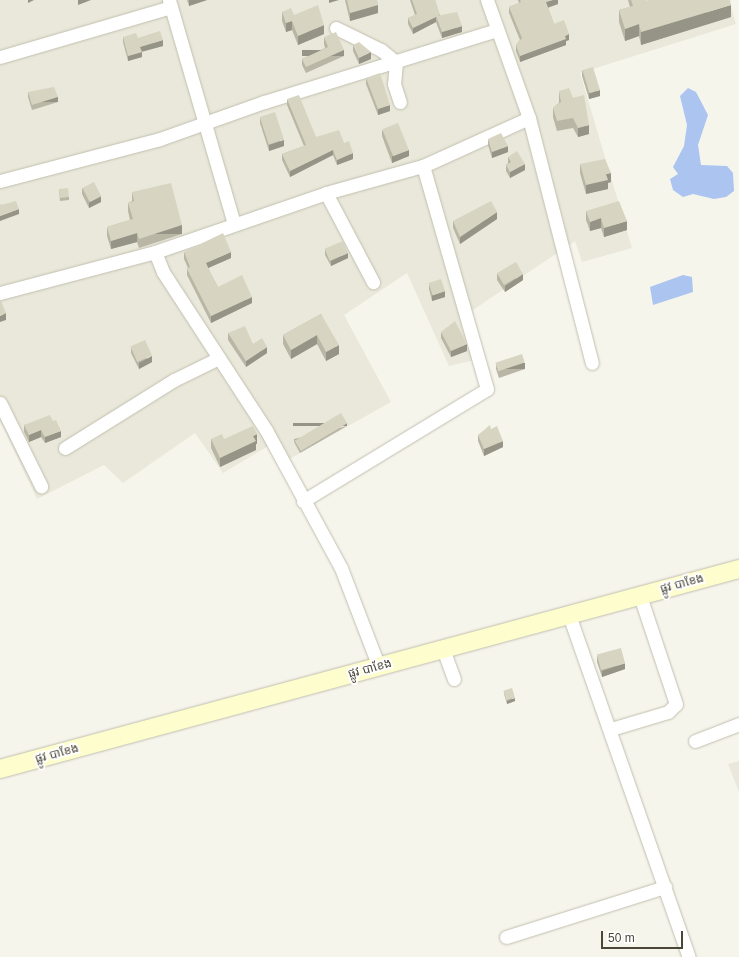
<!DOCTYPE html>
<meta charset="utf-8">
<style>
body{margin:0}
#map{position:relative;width:739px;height:957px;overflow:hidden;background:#f6f5ec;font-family:Helvetica,"Noto Sans Khmer",sans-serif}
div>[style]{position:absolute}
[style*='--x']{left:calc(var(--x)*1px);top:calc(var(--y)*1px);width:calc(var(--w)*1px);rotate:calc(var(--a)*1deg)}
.residential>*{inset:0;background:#e9e8da}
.water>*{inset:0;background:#abc4f0}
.roads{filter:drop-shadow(0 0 1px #c1bfae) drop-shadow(0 0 1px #c1bfae)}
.street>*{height:13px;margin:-6.5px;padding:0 6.5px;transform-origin:6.5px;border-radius:6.5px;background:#fff}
.secondary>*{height:18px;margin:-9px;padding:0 9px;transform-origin:9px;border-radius:9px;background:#fdfdce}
.wall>*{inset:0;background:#b9b6a6}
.shaded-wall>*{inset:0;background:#969487;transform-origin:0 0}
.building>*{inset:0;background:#d7d4c1;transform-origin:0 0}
span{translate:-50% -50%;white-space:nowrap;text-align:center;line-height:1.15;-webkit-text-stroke:4px #fff;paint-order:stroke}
.street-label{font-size:12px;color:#4a4739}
.scale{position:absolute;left:601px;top:931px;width:82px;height:18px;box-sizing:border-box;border:2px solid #4a4739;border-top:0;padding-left:5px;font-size:12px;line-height:14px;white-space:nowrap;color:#4a4739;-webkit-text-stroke:3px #fff;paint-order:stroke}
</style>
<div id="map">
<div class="residential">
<i style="clip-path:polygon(0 0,729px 0,736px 24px,580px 73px,632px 248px,582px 262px,575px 241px,467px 314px,479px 359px,449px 366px,407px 273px,344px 315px,391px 402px,284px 462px,273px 443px,223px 473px,195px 433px,123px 483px,104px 465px,37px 499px,0 421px)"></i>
<i style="clip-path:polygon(739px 761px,739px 792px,728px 764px)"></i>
</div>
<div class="water">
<i style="clip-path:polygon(688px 88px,696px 92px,708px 115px,698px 145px,701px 165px,727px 166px,733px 173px,734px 191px,726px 197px,714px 199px,693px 194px,683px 197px,673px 190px,670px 179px,678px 174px,673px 167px,684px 146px,687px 125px,680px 96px)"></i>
<i style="clip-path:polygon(683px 275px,692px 277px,693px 292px,653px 305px,650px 287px)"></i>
</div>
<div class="roads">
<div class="street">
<i style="--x:169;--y:0;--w:233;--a:73.8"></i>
<i style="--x:487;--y:0;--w:125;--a:70.4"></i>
<i style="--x:529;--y:118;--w:253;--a:75.6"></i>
<i style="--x:336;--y:28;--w:50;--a:26.1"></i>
<i style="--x:381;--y:50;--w:19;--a:39"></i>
<i style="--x:396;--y:62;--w:22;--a:95"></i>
<i style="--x:394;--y:84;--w:19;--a:72"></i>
<i style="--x:0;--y:57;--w:178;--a:-16.3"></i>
<i style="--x:0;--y:181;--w:165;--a:-14.7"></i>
<i style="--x:160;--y:139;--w:110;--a:-19.6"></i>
<i style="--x:264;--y:102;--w:243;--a:-17.2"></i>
<i style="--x:326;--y:193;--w:101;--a:62.2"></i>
<i style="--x:155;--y:252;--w:22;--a:68"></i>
<i style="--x:163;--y:272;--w:189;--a:56.9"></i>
<i style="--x:266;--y:430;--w:157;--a:61.5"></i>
<i style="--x:341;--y:568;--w:106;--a:69"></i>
<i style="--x:0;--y:293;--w:160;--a:-14.8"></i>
<i style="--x:155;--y:252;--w:181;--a:-19"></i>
<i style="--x:326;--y:193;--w:101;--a:-15.6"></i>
<i style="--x:423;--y:166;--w:116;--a:-24.4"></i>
<i style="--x:0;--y:403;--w:93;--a:63.7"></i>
<i style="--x:65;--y:448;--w:128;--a:-32"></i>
<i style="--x:174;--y:380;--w:50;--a:-26.1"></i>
<i style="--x:303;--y:501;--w:215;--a:-31.3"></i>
<i style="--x:487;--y:389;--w:232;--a:-106"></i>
<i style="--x:569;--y:615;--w:362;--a:70.7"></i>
<i style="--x:443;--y:649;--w:32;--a:70"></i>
<i style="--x:611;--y:729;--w:59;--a:-16.6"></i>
<i style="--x:668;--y:712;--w:11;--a:-45"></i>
<i style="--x:676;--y:704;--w:114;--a:-108.4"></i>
<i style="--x:695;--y:741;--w:47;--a:-21.1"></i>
<i style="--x:506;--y:937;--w:167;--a:-17.5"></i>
</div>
<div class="secondary">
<i style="--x:0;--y:769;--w:766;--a:-15.14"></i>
</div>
</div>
<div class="wall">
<i style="clip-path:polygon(187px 0,207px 0,189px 6px)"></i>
<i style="clip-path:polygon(345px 0,377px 0,378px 13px,350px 21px)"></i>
<i style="clip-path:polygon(410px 0,435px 0,440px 16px,462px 32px,442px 38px,436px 22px,413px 34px,408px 24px,408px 18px,415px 15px)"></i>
<i style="clip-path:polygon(518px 0,558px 0,558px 4px,548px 8px,554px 24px,569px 40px,566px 41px,566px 45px,520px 62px,516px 51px,516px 45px,520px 40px,509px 13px,509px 7px,519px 3px)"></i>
<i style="clip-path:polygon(628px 0,646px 0,646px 1px,731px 17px,641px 45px,639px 36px,625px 41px,619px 22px,619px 10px,630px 7px)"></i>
<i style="clip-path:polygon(282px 12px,294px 15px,324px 34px,298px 45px,292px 30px,286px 32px,282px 21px)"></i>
<i style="clip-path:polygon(123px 37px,138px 38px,163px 46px,142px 52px,142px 57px,128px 61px,123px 42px)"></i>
<i style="clip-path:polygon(324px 37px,344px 56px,306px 73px,302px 65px,302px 59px,325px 48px,324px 44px)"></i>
<i style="clip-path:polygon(353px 45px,371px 59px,359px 64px,353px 51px)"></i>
<i style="clip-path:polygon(582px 70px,600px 96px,589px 99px,582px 76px)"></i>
<i style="clip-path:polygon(366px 78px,390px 111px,378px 115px,366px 84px)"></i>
<i style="clip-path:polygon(559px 91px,573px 98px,589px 134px,578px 137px,573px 128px,557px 131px,553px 117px,553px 108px,559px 103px)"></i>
<i style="clip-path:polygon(28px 92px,58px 102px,32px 110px,28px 97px)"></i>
<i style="clip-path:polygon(287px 99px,316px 137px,344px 143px,353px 159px,337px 165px,333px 155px,290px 177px,282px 160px,282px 154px,304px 146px,287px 105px)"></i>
<i style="clip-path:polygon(260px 117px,284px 146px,269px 151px,260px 123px)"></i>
<i style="clip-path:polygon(382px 130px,409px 156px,392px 163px,382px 136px)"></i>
<i style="clip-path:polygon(488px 139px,508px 152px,492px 158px,488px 145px)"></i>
<i style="clip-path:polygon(508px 157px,525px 170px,510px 178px,506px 171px,506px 165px,508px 163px)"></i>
<i style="clip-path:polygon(580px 164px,611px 182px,608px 183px,608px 189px,586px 194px,580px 173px)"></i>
<i style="clip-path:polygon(82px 188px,101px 202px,89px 208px,82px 194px)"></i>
<i style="clip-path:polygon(59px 189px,69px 197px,69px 200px,60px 201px)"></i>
<i style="clip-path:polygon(132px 192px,182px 234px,139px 248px,137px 242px,111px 249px,107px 236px,107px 227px,130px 220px,128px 211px,128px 203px,132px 201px)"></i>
<i style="clip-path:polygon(586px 211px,627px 230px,604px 237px,601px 228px,590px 231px,586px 220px)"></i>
<i style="clip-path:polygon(497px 219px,460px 244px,453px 228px,453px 221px)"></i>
<i style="clip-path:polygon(325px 249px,348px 258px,331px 266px,325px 255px)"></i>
<i style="clip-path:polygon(184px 252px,231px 258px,208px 268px,213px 278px,218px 287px,252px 303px,211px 323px,187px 275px,187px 269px,188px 268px,184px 259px)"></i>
<i style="clip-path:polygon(497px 274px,523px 280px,505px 292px,497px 280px)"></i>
<i style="clip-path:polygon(429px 283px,445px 297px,432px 301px,429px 289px)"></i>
<i style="clip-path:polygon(321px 314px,339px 354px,326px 361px,317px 344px,291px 359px,283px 344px,283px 335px)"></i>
<i style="clip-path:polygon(441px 332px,467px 351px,451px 357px,441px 338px)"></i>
<i style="clip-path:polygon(228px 333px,253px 344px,267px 353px,246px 367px,228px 340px)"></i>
<i style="clip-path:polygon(131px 347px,152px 362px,139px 369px,131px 353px)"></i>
<i style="clip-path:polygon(496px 363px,525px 369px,499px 378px,496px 369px)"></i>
<i style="clip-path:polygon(53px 421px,61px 437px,45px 443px,41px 437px,29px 442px,24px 432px,24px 425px)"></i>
<i style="clip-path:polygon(347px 426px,300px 453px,294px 442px,294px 439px)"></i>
<i style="clip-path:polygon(491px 429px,503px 447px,484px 456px,478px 441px,478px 435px)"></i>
<i style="clip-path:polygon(211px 439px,224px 439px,257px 444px,256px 444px,256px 450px,220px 467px,211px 448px)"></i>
<i style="clip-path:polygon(597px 656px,625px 669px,602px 677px,597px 662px)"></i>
<i style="clip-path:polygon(504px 691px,515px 701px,507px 704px,504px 694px)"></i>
</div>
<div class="shaded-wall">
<i style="clip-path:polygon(28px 0,34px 0,28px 3px)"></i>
<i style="clip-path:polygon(78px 0,91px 0,78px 5px)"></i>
<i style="clip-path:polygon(189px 0,207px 0,189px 6px)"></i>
<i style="clip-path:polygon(329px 0,339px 0,329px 3px)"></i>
<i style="clip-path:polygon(553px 0,558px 0,558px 4px,546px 8px,546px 2px)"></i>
<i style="clip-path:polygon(378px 5px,378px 13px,350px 21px,350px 13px)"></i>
<i style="clip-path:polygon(731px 5px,731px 17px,641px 45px,641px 32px)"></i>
<i style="clip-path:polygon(440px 15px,440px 20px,436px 16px,436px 22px,413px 34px,413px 28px)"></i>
<i style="clip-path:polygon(292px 21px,292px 30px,286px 32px,286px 23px)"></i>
<i style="clip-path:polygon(639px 24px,639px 36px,625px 41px,625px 29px)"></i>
<i style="clip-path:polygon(324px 25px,324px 34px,298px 45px,298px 36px)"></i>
<i style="clip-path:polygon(462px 26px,462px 32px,442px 38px,442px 32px)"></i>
<i style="clip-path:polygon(569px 34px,569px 40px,566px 41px,566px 45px,520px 62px,520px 56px)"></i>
<i style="clip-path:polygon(163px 40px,163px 46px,140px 52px,140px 47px)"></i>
<i style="left:344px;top:50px;width:6px;height:42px;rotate:90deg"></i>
<i style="clip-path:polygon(142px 52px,142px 57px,128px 61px,128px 56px)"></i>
<i style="clip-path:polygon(371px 52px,371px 59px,359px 64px,359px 58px)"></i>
<i style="clip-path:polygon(600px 90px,600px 96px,589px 99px,589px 93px)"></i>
<i style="left:58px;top:97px;width:5px;height:27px;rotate:90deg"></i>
<i style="clip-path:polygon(390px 105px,390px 111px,378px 115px,378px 109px)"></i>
<i style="clip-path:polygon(589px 125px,589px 134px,578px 137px,578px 128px)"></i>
<i style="clip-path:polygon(284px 140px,284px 146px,269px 151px,269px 145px)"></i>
<i style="clip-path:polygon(508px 146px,508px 152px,492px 158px,492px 152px)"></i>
<i style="clip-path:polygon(333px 150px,333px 155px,290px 177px,290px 171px)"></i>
<i style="clip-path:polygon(409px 150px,409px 156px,392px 163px,392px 156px)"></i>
<i style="clip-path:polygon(353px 153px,353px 159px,337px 165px,337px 160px)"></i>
<i style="clip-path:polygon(525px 164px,525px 170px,510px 178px,510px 172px)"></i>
<i style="clip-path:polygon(611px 173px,611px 182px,608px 183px,608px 189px,586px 194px,586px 185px,606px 174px)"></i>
<i style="clip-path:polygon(101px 196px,101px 202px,89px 208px,89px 201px)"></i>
<i style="clip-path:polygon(19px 209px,19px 214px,0 221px,0 216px)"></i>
<i style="clip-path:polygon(497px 212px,497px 219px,460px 244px,460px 237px)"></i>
<i style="clip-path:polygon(601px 218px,601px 228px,590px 231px,590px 222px)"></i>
<i style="clip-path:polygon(627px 221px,627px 230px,604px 237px,604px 228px)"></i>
<i style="left:182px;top:225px;width:9px;height:45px;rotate:90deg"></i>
<i style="clip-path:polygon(137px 233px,137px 242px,111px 249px,111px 241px)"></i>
<i style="clip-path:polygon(231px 252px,231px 258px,206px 269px,206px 263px)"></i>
<i style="clip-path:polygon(348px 253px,348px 258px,331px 266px,331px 261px)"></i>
<i style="clip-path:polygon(523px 274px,523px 280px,505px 292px,505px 286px)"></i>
<i style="clip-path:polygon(445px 291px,445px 297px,432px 301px,432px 295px)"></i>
<i style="clip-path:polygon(252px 297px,252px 303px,211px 323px,211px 316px)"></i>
<i style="clip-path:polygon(6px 313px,6px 320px,0 322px,0 316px)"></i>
<i style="clip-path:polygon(317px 335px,317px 344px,291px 359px,291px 350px)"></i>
<i style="clip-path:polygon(467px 344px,467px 351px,451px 357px,451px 351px)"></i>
<i style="clip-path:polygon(339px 345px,339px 354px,326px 361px,326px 352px)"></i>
<i style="clip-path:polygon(267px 347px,267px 353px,246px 367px,246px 361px)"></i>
<i style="clip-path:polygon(152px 356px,152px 362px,139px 369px,139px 363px)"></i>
<i style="left:525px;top:363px;width:6px;height:28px;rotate:90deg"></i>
<i style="left:347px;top:423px;width:3px;height:54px;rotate:90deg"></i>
<i style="clip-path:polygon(41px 430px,41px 437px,29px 442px,29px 435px)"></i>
<i style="clip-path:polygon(61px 431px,61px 437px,45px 443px,45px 437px)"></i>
<i style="clip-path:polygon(257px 434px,257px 444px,256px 444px,256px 450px,220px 467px,220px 458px,253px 436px)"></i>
<i style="clip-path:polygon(503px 441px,503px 447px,484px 456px,484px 449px)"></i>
<i style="clip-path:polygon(625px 663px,625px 669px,602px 677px,602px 671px)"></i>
<i style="clip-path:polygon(515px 698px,515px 701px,507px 704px,507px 701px)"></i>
</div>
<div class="building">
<i style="clip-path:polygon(347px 0,377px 0,378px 5px,350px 13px)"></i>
<i style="clip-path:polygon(412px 0,435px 0,440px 15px,413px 28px,408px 18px,417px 14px)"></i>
<i style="clip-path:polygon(520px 0,553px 0,546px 2px,554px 24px,564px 20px,569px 34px,565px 36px,566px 39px,520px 56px,516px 45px,522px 38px,509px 7px,521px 2px)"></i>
<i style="clip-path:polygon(631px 0,646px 0,646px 1px,648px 0,730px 0,731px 5px,641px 32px,639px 24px,625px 29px,619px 10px,633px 6px)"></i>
<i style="clip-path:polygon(318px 5px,324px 25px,298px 36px,292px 21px,286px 23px,282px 12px,291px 8px,294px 15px)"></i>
<i style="clip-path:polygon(457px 12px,462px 26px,442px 32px,436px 16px)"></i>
<i style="clip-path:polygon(160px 31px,163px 40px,140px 47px,142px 52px,128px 56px,123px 37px,136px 33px,138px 38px)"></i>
<i style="clip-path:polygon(336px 32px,344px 50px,306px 67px,302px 59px,328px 47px,324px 37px)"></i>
<i style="clip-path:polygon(359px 42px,371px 52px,359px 58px,353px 45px)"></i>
<i style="left:593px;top:67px;width:24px;height:11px;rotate:73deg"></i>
<i style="clip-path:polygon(380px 73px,390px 105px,378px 109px,366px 78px)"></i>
<i style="clip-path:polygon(54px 87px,58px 97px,32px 105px,28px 92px)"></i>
<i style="clip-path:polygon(569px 88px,573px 98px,584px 95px,589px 125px,578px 128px,573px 118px,557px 121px,553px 108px,561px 102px,559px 91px)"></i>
<i style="clip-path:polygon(299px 95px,316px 137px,339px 130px,344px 143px,349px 141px,353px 153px,337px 160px,333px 150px,290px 171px,282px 154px,306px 145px,287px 99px)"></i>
<i style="left:275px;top:112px;width:29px;height:16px;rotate:72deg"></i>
<i style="left:398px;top:123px;width:29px;height:17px;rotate:68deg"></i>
<i style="clip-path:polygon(501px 133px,508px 146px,492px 152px,488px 139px)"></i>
<i style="clip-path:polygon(517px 151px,525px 164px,510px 172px,506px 165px,511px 162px,508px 157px)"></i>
<i style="clip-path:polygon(605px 159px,611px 173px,606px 174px,608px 180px,586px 185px,580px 164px)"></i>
<i style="left:94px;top:182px;width:16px;height:13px;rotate:63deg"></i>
<i style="clip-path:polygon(171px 183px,182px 225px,139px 239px,137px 233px,111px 241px,107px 227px,133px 219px,128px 203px,134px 201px,132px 192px)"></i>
<i style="left:68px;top:188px;width:9px;height:9px;rotate:84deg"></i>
<i style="clip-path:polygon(16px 201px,19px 209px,0 216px,0 203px,1px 205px)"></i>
<i style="clip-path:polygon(491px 201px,497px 212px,460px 237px,453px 221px)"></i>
<i style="clip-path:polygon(619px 201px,627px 221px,604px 228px,601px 218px,590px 222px,586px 211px)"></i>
<i style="clip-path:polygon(223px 233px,231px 252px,206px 263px,213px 278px,218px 287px,242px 275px,252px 297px,211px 316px,187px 269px,190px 267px,184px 252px)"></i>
<i style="left:343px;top:241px;width:13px;height:20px;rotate:67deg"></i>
<i style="left:516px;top:262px;width:14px;height:22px;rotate:60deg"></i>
<i style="left:441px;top:279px;width:13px;height:13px;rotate:72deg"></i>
<i style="clip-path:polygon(0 301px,1px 301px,6px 313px,0 316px)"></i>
<i style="clip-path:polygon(321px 314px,339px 345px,326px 352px,317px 335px,291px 350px,283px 335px)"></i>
<i style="clip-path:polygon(455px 321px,467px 344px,451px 351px,441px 332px)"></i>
<i style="clip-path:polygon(245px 326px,253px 344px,262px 338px,267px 347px,246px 361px,228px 333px)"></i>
<i style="left:145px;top:340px;width:17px;height:16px;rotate:66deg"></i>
<i style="left:522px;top:354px;width:9px;height:28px;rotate:72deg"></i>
<i style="left:341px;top:413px;width:12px;height:54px;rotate:59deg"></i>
<i style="clip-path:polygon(50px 415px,53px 421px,56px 420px,61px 431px,45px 437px,41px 430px,29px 435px,24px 425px)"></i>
<i style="clip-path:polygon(490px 425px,491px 429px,497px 426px,503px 441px,484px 449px,478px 435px)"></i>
<i style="clip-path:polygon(253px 426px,257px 434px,253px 436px,256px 441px,220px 458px,211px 439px,222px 434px,224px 439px)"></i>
<i style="left:621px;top:648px;width:16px;height:25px;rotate:75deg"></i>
<i style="left:512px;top:688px;width:10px;height:9px;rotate:73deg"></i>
</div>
<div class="street-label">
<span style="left:682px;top:584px;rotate:-15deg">ផ្លូវ បាខែង</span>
<span style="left:370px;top:669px;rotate:-15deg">ផ្លូវ បាខែង</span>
<span style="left:57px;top:754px;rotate:-15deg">ផ្លូវ បាខែង</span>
</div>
<div class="scale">50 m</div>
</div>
